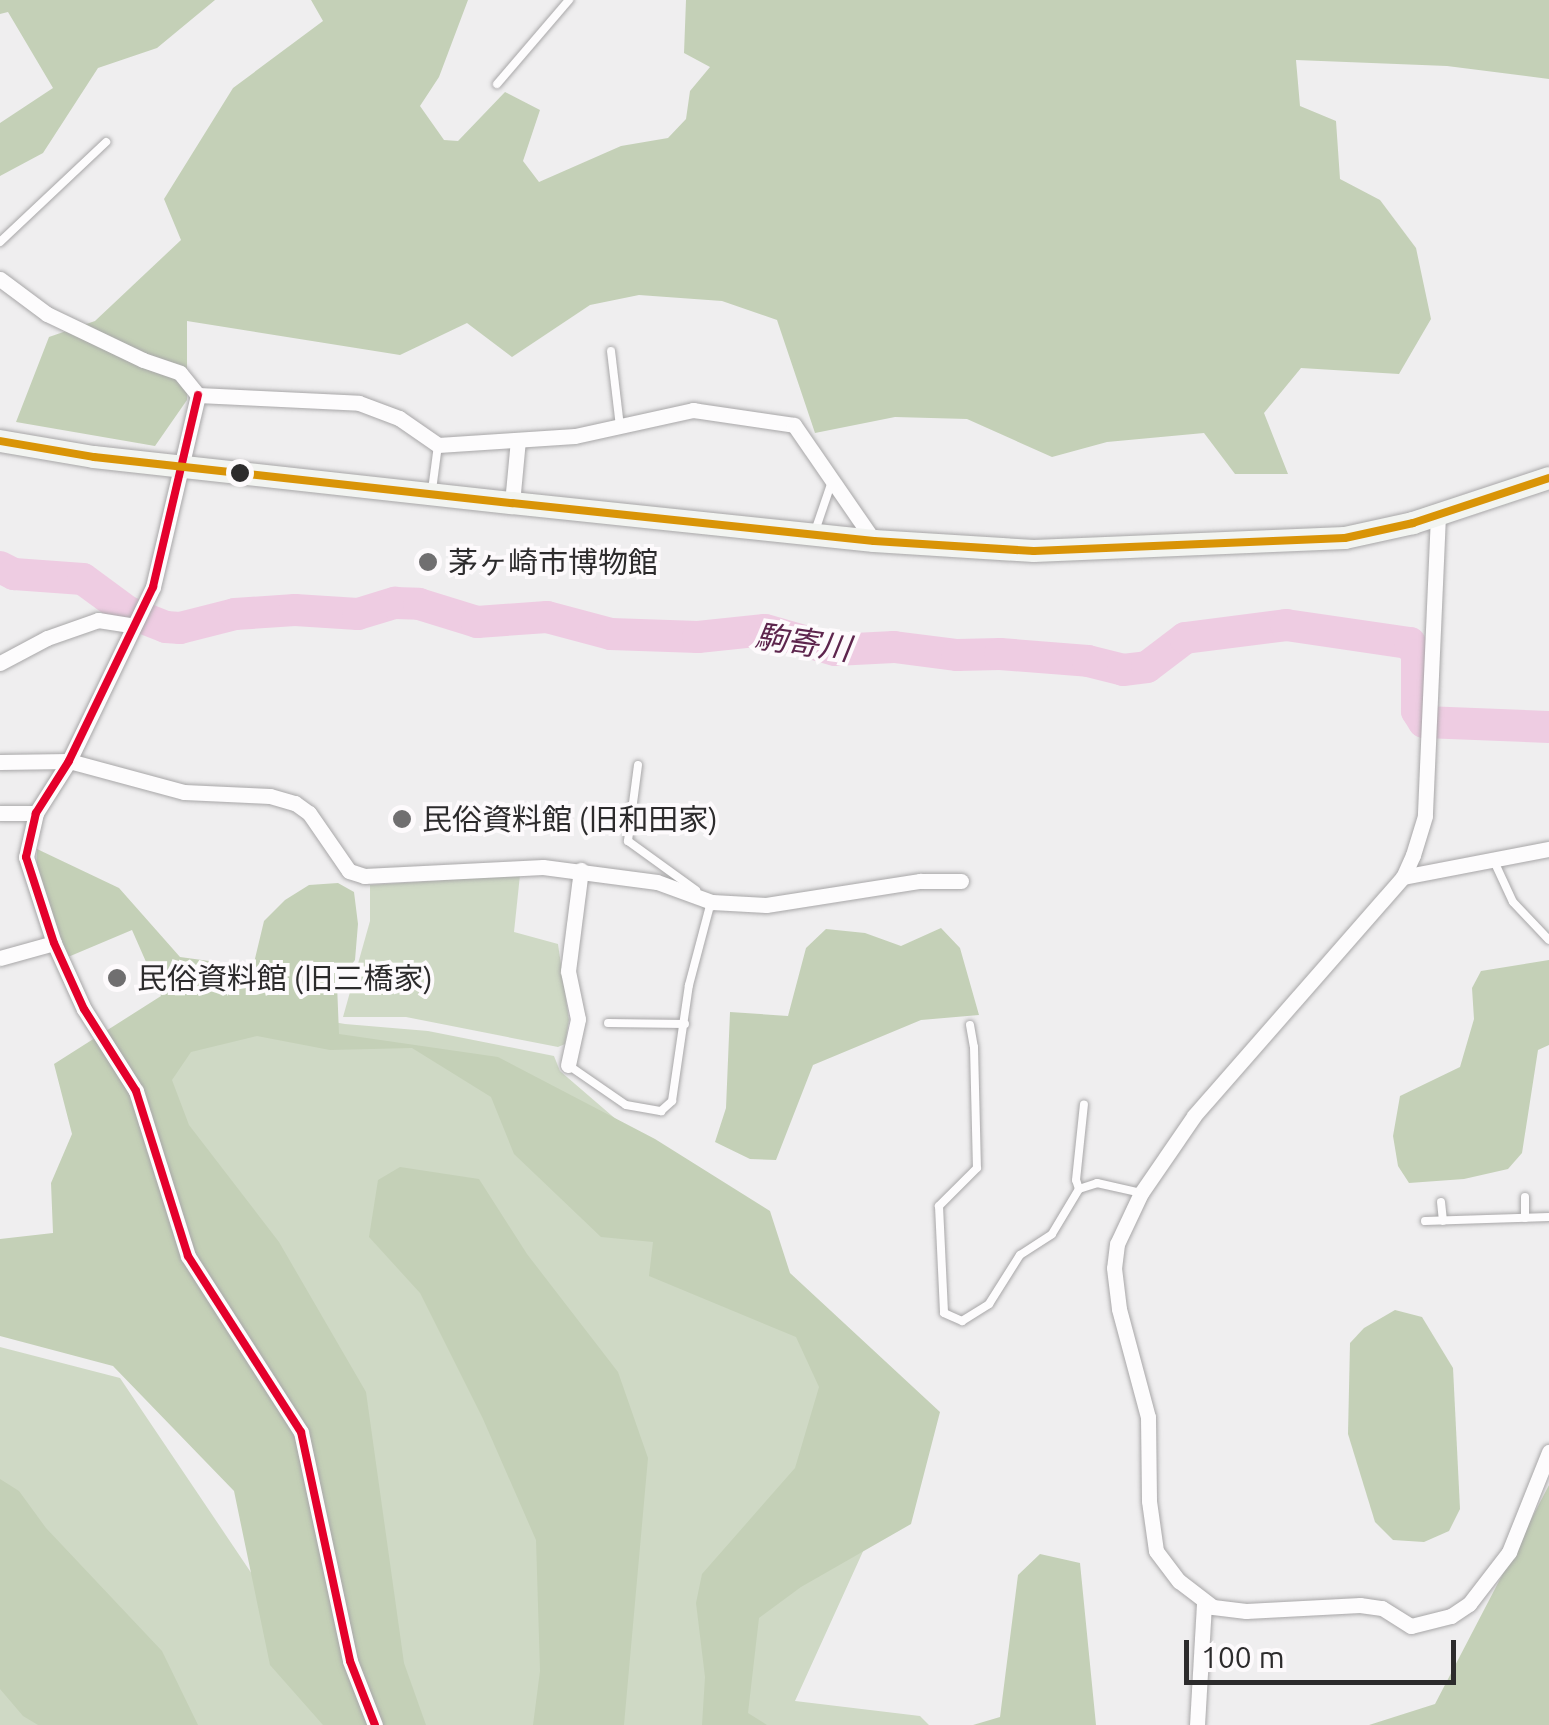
<!DOCTYPE html>
<meta charset="utf-8">
<style>
body{margin:0}
#map{position:relative;width:1549px;height:1725px;overflow:hidden;background:#efeeef;font-family:Ubuntu,"Noto Sans JP",sans-serif}
div>[style]{position:absolute}
[style*='--x']{left:calc(var(--x)*1px);top:calc(var(--y)*1px);width:calc(var(--w)*1px);rotate:calc(var(--a)*1deg)}
.green>*{inset:0;background:#cfd9c5}
.forest>*{inset:0;background:#c4d0b7}
.river>*{height:32px;margin:-16px;padding:0 16px;transform-origin:16px;border-radius:16px;background:#eecce2}
.roads{filter:drop-shadow(0 0 2px #a8a7a8) drop-shadow(0 0 2px #a8a7a8)}
.lane>*{height:8px;margin:-4px;padding:0 4px;transform-origin:4px;border-radius:4px;background:#fdfcfd}
.street>*{height:15px;margin:-7.5px;padding:0 7.5px;transform-origin:7.5px;border-radius:7.5px;background:#fdfcfd}
.secondary>*{height:22px;margin:-11px;padding:0 11px;transform-origin:11px;border-radius:11px;background:#f2f4f1}
.bus-1>*{height:8px;margin:-4px;padding:0 4px;transform-origin:4px;border-radius:4px;background:#e4002b}
.bus-2>*{height:8px;margin:-4px;padding:0 4px;transform-origin:4px;border-radius:4px;background:#d99407}
.dots>*{width:28px;height:28px;translate:-50% -50%;box-sizing:border-box;border:5px solid #fdfafc;border-radius:50%}
span{translate:-50% -50%;white-space:nowrap;text-align:center;line-height:1.15;-webkit-text-stroke:8px #fdfafc;paint-order:stroke}
.poi-label{font-size:30px;color:#2c2b2c}
.left{translate:0 -50%;text-align:left}
.water-label{font-size:32px;color:#5d254d;font-style:italic}
.scale{position:absolute;left:1184px;top:1640px;width:272px;height:45px;box-sizing:border-box;border:5px solid #2c2b2c;border-top:0;padding-left:12px;font-size:30px;line-height:35px;white-space:nowrap;color:#2c2b2c;-webkit-text-stroke:8px #fdfafc;paint-order:stroke}
</style>
<div id="map">
<div class="green">
<i style="clip-path:polygon(520px 875px,514px 932px,558px 944px,569px 1020px,565px 1044px,558px 1047px,406px 1017px,343px 1017px,370px 921px,370px 885px)"></i>
<i style="clip-path:polygon(227px 1004px,345px 1024px,428px 1031px,554px 1056px,560px 1071px,654px 1152px,874px 1409px,885px 1503px,795px 1701px,920px 1716px,929px 1725px,395px 1725px,133px 1053px)"></i>
<i style="clip-path:polygon(0 1347px,120px 1378px,345px 1712px,382px 1725px,0 1725px)"></i>
</div>
<div class="forest">
<i style="clip-path:polygon(0 0,215px 0,157px 48px,98px 68px,43px 153px,0 176px,0 123px,53px 88px,8px 12px,0 14px)"></i>
<i style="clip-path:polygon(311px 0,468px 0,439px 77px,420px 106px,444px 140px,458px 141px,505px 92px,540px 110px,523px 161px,539px 182px,621px 146px,668px 138px,686px 119px,690px 91px,710px 67px,684px 53px,686px 0,1549px 0,1549px 79px,1447px 66px,1296px 60px,1300px 106px,1336px 121px,1340px 179px,1380px 200px,1416px 248px,1431px 319px,1399px 374px,1301px 368px,1264px 413px,1288px 474px,1235px 474px,1204px 433px,1107px 442px,1052px 457px,967px 419px,895px 417px,815px 433px,777px 320px,722px 301px,639px 295px,590px 305px,512px 357px,467px 323px,400px 355px,187px 321px,187px 400px,155px 446px,16px 422px,49px 337px,95px 321px,181px 240px,164px 199px,233px 88px,323px 21px)"></i>
<i style="clip-path:polygon(37px 849px,119px 888px,180px 957px,253px 967px,264px 921px,285px 900px,309px 885px,338px 883px,354px 892px,358px 924px,355px 960px,337px 984px,339px 1034px,498px 1057px,655px 1139px,770px 1211px,790px 1273px,940px 1412px,911px 1524px,801px 1587px,759px 1618px,748px 1713px,767px 1725px,702px 1725px,705px 1677px,696px 1603px,702px 1574px,795px 1468px,819px 1387px,796px 1337px,649px 1276px,653px 1242px,601px 1237px,514px 1154px,491px 1097px,412px 1048px,330px 1050px,257px 1036px,191px 1052px,172px 1080px,189px 1125px,279px 1242px,366px 1392px,404px 1663px,426px 1725px,323px 1725px,270px 1665px,234px 1491px,113px 1366px,0 1336px,0 1239px,53px 1233px,51px 1183px,72px 1134px,54px 1064px,161px 996px,132px 930px,68px 957px,36px 873px)"></i>
<i style="clip-path:polygon(941px 928px,960px 948px,979px 1015px,921px 1020px,813px 1065px,776px 1160px,750px 1159px,715px 1142px,726px 1108px,730px 1012px,788px 1016px,806px 948px,826px 929px,865px 933px,901px 946px)"></i>
<i style="clip-path:polygon(1549px 960px,1549px 1045px,1538px 1050px,1522px 1153px,1508px 1169px,1464px 1179px,1409px 1183px,1398px 1166px,1393px 1136px,1400px 1096px,1460px 1067px,1474px 1019px,1472px 988px,1481px 971px)"></i>
<i style="clip-path:polygon(400px 1167px,479px 1179px,527px 1254px,618px 1372px,648px 1458px,624px 1725px,533px 1725px,540px 1671px,536px 1540px,483px 1419px,420px 1293px,369px 1237px,378px 1180px)"></i>
<i style="clip-path:polygon(1395px 1310px,1422px 1317px,1453px 1368px,1460px 1509px,1449px 1531px,1424px 1542px,1393px 1540px,1375px 1522px,1348px 1434px,1350px 1343px,1364px 1328px)"></i>
<i style="clip-path:polygon(0 1479px,19px 1491px,46px 1528px,162px 1651px,198px 1725px,38px 1725px,23px 1716px,0 1689px)"></i>
<i style="clip-path:polygon(1549px 1485px,1549px 1725px,1369px 1725px,1435px 1704px)"></i>
<i style="clip-path:polygon(1040px 1554px,1080px 1563px,1096px 1725px,973px 1725px,1000px 1717px,1018px 1575px)"></i>
</div>
<div class="river">
<i style="--x:0;--y:567;--w:16;--a:27"></i>
<i style="--x:14;--y:574;--w:69;--a:4.1"></i>
<i style="--x:83;--y:579;--w:56;--a:36.3"></i>
<i style="--x:128;--y:612;--w:41;--a:21.5"></i>
<i style="--x:166;--y:627;--w:14;--a:4"></i>
<i style="--x:180;--y:628;--w:57;--a:-14.3"></i>
<i style="--x:235;--y:614;--w:60;--a:-3.8"></i>
<i style="--x:295;--y:610;--w:63;--a:3.6"></i>
<i style="--x:358;--y:614;--w:39;--a:-17"></i>
<i style="--x:395;--y:603;--w:24;--a:2"></i>
<i style="--x:419;--y:604;--w:61;--a:17.2"></i>
<i style="--x:477;--y:622;--w:70;--a:-4.1"></i>
<i style="--x:547;--y:617;--w:66;--a:14.9"></i>
<i style="--x:611;--y:634;--w:87;--a:2"></i>
<i style="--x:698;--y:637;--w:67;--a:-6"></i>
<i style="--x:765;--y:630;--w:73;--a:15.9"></i>
<i style="--x:835;--y:650;--w:59;--a:-2.9"></i>
<i style="--x:894;--y:647;--w:64;--a:7.2"></i>
<i style="--x:957;--y:655;--w:43;--a:-1.3"></i>
<i style="--x:1000;--y:654;--w:88;--a:4.5"></i>
<i style="--x:1088;--y:661;--w:36;--a:14"></i>
<i style="--x:1123;--y:670;--w:24;--a:-7"></i>
<i style="--x:1147;--y:667;--w:48;--a:-37.3"></i>
<i style="--x:1185;--y:638;--w:102;--a:-7.3"></i>
<i style="--x:1286;--y:625;--w:125;--a:8.3"></i>
<i style="--x:1410;--y:643;--w:14;--a:60"></i>
<i style="--x:1417;--y:655;--w:56;--a:90"></i>
<i style="--x:1417;--y:711;--w:13;--a:58"></i>
<i style="--x:1424;--y:722;--w:125;--a:2.3"></i>
</div>
<div class="roads">
<div class="lane">
<i style="--x:497;--y:84;--w:111;--a:-49.4"></i>
<i style="--x:0;--y:242;--w:146;--a:-43.3"></i>
<i style="--x:611;--y:351;--w:76;--a:83.2"></i>
<i style="--x:432;--y:490;--w:45;--a:-82.4"></i>
<i style="--x:814;--y:534;--w:56;--a:-71.2"></i>
<i style="--x:638;--y:765;--w:77;--a:97.5"></i>
<i style="--x:628;--y:841;--w:84;--a:35.8"></i>
<i style="--x:1493;--y:859;--w:47;--a:65.1"></i>
<i style="--x:1513;--y:902;--w:52;--a:46.5"></i>
<i style="--x:608;--y:1023;--w:77;--a:0.7"></i>
<i style="--x:970;--y:1025;--w:22;--a:80"></i>
<i style="--x:974;--y:1047;--w:121;--a:88.6"></i>
<i style="--x:977;--y:1168;--w:54;--a:135"></i>
<i style="--x:939;--y:1206;--w:107;--a:87.3"></i>
<i style="--x:944;--y:1313;--w:20;--a:24"></i>
<i style="--x:962;--y:1321;--w:32;--a:-32"></i>
<i style="--x:989;--y:1304;--w:58;--a:-57.7"></i>
<i style="--x:1020;--y:1255;--w:38;--a:-33"></i>
<i style="--x:1052;--y:1234;--w:52;--a:-59"></i>
<i style="--x:1079;--y:1189;--w:19;--a:-18"></i>
<i style="--x:1097;--y:1183;--w:45;--a:12.8"></i>
<i style="--x:568;--y:1065;--w:70;--a:34.6"></i>
<i style="--x:626;--y:1105;--w:36;--a:10"></i>
<i style="--x:661;--y:1111;--w:15;--a:-42"></i>
<i style="--x:672;--y:1101;--w:117;--a:-81.7"></i>
<i style="--x:689;--y:985;--w:86;--a:-75.2"></i>
<i style="--x:1079;--y:1189;--w:9;--a:-108"></i>
<i style="--x:1076;--y:1180;--w:76;--a:-84"></i>
<i style="--x:1525;--y:1197;--w:21;--a:90"></i>
<i style="--x:1441;--y:1202;--w:19;--a:84"></i>
<i style="--x:1425;--y:1221;--w:124;--a:-1.8"></i>
</div>
<div class="street">
<i style="--x:0;--y:279;--w:59;--a:36.7"></i>
<i style="--x:47;--y:314;--w:106;--a:25.6"></i>
<i style="--x:143;--y:360;--w:39;--a:19"></i>
<i style="--x:180;--y:373;--w:28;--a:51"></i>
<i style="--x:198;--y:395;--w:161;--a:2.8"></i>
<i style="--x:359;--y:403;--w:43;--a:20.6"></i>
<i style="--x:399;--y:418;--w:47;--a:34.7"></i>
<i style="--x:438;--y:445;--w:137;--a:-3.8"></i>
<i style="--x:575;--y:436;--w:121;--a:-12.4"></i>
<i style="--x:693;--y:410;--w:102;--a:8.4"></i>
<i style="--x:794;--y:425;--w:141;--a:55.4"></i>
<i style="--x:198;--y:395;--w:197;--a:103.2"></i>
<i style="--x:153;--y:587;--w:193;--a:115.8"></i>
<i style="--x:69;--y:761;--w:62;--a:122.4"></i>
<i style="--x:36;--y:813;--w:45;--a:102.8"></i>
<i style="--x:26;--y:857;--w:90;--a:72"></i>
<i style="--x:54;--y:943;--w:72;--a:65.6"></i>
<i style="--x:84;--y:1009;--w:97;--a:57.6"></i>
<i style="--x:136;--y:1091;--w:173;--a:72.5"></i>
<i style="--x:188;--y:1256;--w:209;--a:57.3"></i>
<i style="--x:301;--y:1432;--w:234;--a:77.9"></i>
<i style="--x:350;--y:1661;--w:69;--a:68.7"></i>
<i style="--x:512;--y:503;--w:63;--a:-84.6"></i>
<i style="--x:1438;--y:515;--w:301;--a:92.5"></i>
<i style="--x:1425;--y:816;--w:41;--a:107.1"></i>
<i style="--x:1413;--y:855;--w:24;--a:114"></i>
<i style="--x:1403;--y:877;--w:317;--a:131.2"></i>
<i style="--x:1194;--y:1116;--w:93;--a:124.5"></i>
<i style="--x:1141;--y:1193;--w:56;--a:115.2"></i>
<i style="--x:1117;--y:1244;--w:24;--a:97"></i>
<i style="--x:1114;--y:1268;--w:41;--a:83"></i>
<i style="--x:1119;--y:1309;--w:112;--a:75"></i>
<i style="--x:1148;--y:1417;--w:84;--a:89.3"></i>
<i style="--x:1149;--y:1501;--w:50;--a:82"></i>
<i style="--x:1156;--y:1551;--w:38;--a:53"></i>
<i style="--x:1179;--y:1581;--w:43;--a:37.4"></i>
<i style="--x:1213;--y:1607;--w:33;--a:7"></i>
<i style="--x:1246;--y:1611;--w:114;--a:-3"></i>
<i style="--x:1360;--y:1605;--w:22;--a:8"></i>
<i style="--x:1382;--y:1608;--w:34;--a:32"></i>
<i style="--x:1411;--y:1626;--w:41;--a:-14"></i>
<i style="--x:1451;--y:1616;--w:22;--a:-34"></i>
<i style="--x:1469;--y:1604;--w:66;--a:-52.4"></i>
<i style="--x:1509;--y:1552;--w:108;--a:-68.2"></i>
<i style="--x:0;--y:663;--w:53;--a:-28"></i>
<i style="--x:47;--y:638;--w:54;--a:-19.4"></i>
<i style="--x:98;--y:620;--w:36;--a:9"></i>
<i style="--x:0;--y:762;--w:69;--a:-0.8"></i>
<i style="--x:69;--y:761;--w:119;--a:15.1"></i>
<i style="--x:184;--y:792;--w:86;--a:2.7"></i>
<i style="--x:270;--y:796;--w:26;--a:16"></i>
<i style="--x:295;--y:803;--w:17;--a:36"></i>
<i style="--x:309;--y:813;--w:70;--a:55.4"></i>
<i style="--x:349;--y:871;--w:16;--a:18"></i>
<i style="--x:364;--y:876;--w:179;--a:-2.9"></i>
<i style="--x:543;--y:867;--w:115;--a:7.5"></i>
<i style="--x:657;--y:882;--w:59;--a:20"></i>
<i style="--x:712;--y:902;--w:54;--a:3.2"></i>
<i style="--x:766;--y:905;--w:156;--a:-8.9"></i>
<i style="--x:920;--y:881;--w:41;--a:0"></i>
<i style="--x:0;--y:813;--w:36;--a:0"></i>
<i style="--x:1403;--y:877;--w:149;--a:-10.9"></i>
<i style="--x:0;--y:958;--w:56;--a:-15.5"></i>
<i style="--x:568;--y:1065;--w:47;--a:-77.7"></i>
<i style="--x:578;--y:1019;--w:49;--a:-101.8"></i>
<i style="--x:568;--y:971;--w:102;--a:-82.7"></i>
<i style="--x:1197;--y:1725;--w:122;--a:-86.7"></i>
</div>
<div class="secondary">
<i style="--x:0;--y:441;--w:95;--a:9.7"></i>
<i style="--x:94;--y:457;--w:421;--a:6.3"></i>
<i style="--x:512;--y:503;--w:364;--a:6"></i>
<i style="--x:874;--y:541;--w:160;--a:3.6"></i>
<i style="--x:1034;--y:551;--w:311;--a:-2.4"></i>
<i style="--x:1345;--y:538;--w:70;--a:-12.4"></i>
<i style="--x:1413;--y:523;--w:143;--a:-18.3"></i>
</div>
</div>
<div class="bus-1">
<i style="--x:198;--y:395;--w:197;--a:103.2"></i>
<i style="--x:153;--y:587;--w:193;--a:115.8"></i>
<i style="--x:69;--y:761;--w:62;--a:122.4"></i>
<i style="--x:36;--y:813;--w:45;--a:102.8"></i>
<i style="--x:26;--y:857;--w:90;--a:72"></i>
<i style="--x:54;--y:943;--w:72;--a:65.6"></i>
<i style="--x:84;--y:1009;--w:97;--a:57.6"></i>
<i style="--x:136;--y:1091;--w:173;--a:72.5"></i>
<i style="--x:188;--y:1256;--w:209;--a:57.3"></i>
<i style="--x:301;--y:1432;--w:234;--a:77.9"></i>
<i style="--x:350;--y:1661;--w:69;--a:68.7"></i>
</div>
<div class="bus-2">
<i style="--x:0;--y:441;--w:95;--a:9.7"></i>
<i style="--x:94;--y:457;--w:421;--a:6.3"></i>
<i style="--x:512;--y:503;--w:364;--a:6"></i>
<i style="--x:874;--y:541;--w:160;--a:3.6"></i>
<i style="--x:1034;--y:551;--w:311;--a:-2.4"></i>
<i style="--x:1345;--y:538;--w:70;--a:-12.4"></i>
<i style="--x:1413;--y:523;--w:143;--a:-18.3"></i>
</div>
<div class="dots">
<i style="left:240px;top:473px;background:#2c2b2c"></i>
<i style="left:428px;top:562px;background:#706f70"></i>
<i style="left:402px;top:819px;background:#706f70"></i>
<i style="left:117px;top:978px;background:#706f70"></i>
</div>
<div class="poi-label">
<span class="left" style="left:448px;top:562px">茅ヶ崎市博物館</span>
<span class="left" style="left:422px;top:819px">民俗資料館 (旧和田家)</span>
<span class="left" style="left:137px;top:978px">民俗資料館 (旧三橋家)</span>
</div>
<div class="water-label">
<span style="left:803px;top:642px;rotate:8deg">駒寄川</span>
</div>
<div class="scale">100 m</div>
</div>
